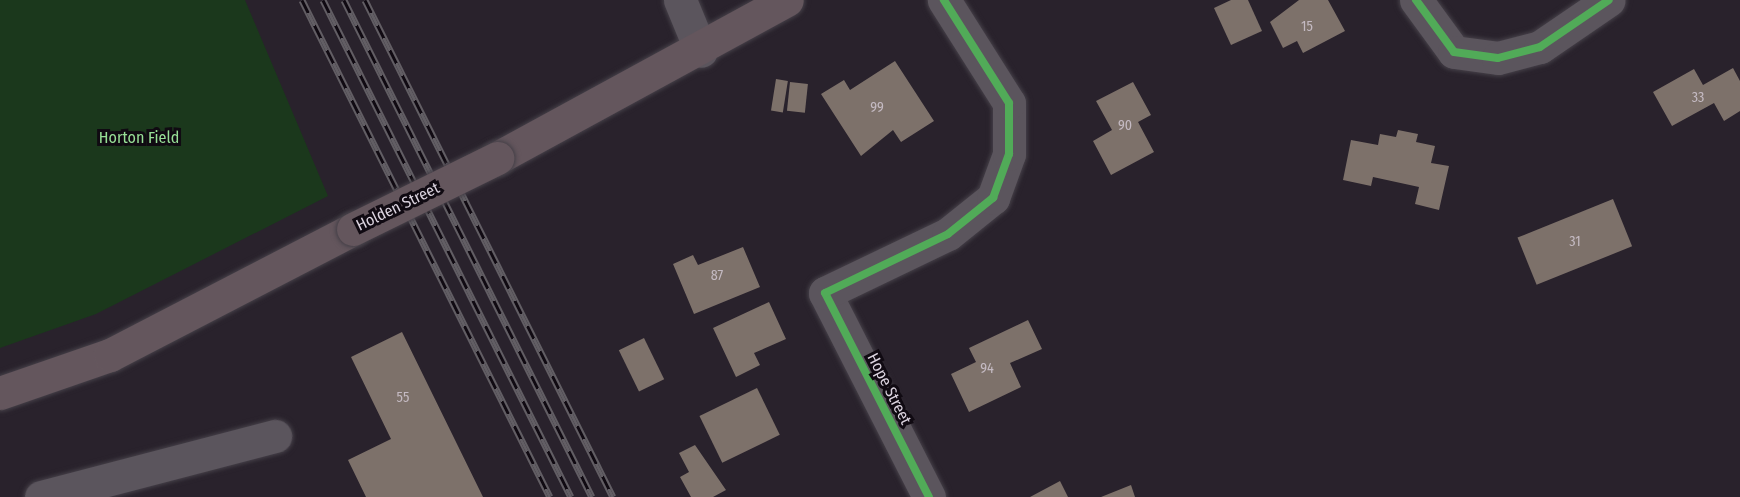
<!DOCTYPE html>
<style>
body{margin:0}
#map{position:relative;width:1740px;height:497px;overflow:hidden;background:#29222c;font-family:"Fira Sans Condensed",sans-serif}
div>[style]{position:absolute}
[style*='--x']{left:calc(var(--x)*1px);top:calc(var(--y)*1px);width:calc(var(--w)*1px);rotate:calc(var(--a)*1deg)}
.green>*{inset:0;background:#1b381c}
.building>*{inset:0;background:#7d716a;transform-origin:0 0}
.roads{filter:drop-shadow(0 0 2px #454048) drop-shadow(0 0 2px #454048)}
.minor>*{height:33px;margin:-16.5px;padding:0 16.5px;transform-origin:16.5px;border-radius:16.5px;background:#5b555d}
.major>*{height:33px;margin:-16.5px;padding:0 16.5px;transform-origin:16.5px;border-radius:16.5px;background:#64565d}
.rail>*{height:7px;margin-top:-3.5px;transform-origin:0;background:repeating-linear-gradient(90deg,#100a12 0 14px,#625e64 0 28px);box-sizing:border-box;border-block:2px solid #625e64}
.bridges{filter:drop-shadow(0 0 2px #454048) drop-shadow(0 0 2px #454048)}
.major-bridge>*{height:33px;margin:-16.5px;padding:0 16.5px;transform-origin:16.5px;border-radius:16.5px;background:#64565d}
.cycleway>*{height:8px;margin:-4px;padding:0 4px;transform-origin:4px;border-radius:4px;background:#51ab58}
span{translate:-50% -50%;white-space:nowrap;text-align:center;line-height:1.15;-webkit-text-stroke:6px #100a12;paint-order:stroke}
.number-label{font-size:14px;color:#c4bac2}
.number-label span{-webkit-text-stroke-width:0}
.park-label{font-size:16px;color:#97df96}
.street-label{font-size:16px;color:#dbd3df}
</style>
<div id="map">
<div class="green">
<i style="clip-path:polygon(0 0,245px 0,328px 196px,96px 314px,0 348px)"></i>
</div>
<div class="building">
<i style="clip-path:polygon(1231px 0,1248px 0,1262px 31px,1231px 45px,1214px 8px)"></i>
<i style="clip-path:polygon(1299px 0,1328px 0,1345px 31px,1303px 53px,1297px 41px,1283px 48px,1270px 22px)"></i>
<i style="clip-path:polygon(895px 61px,934px 121px,901px 142px,893px 130px,861px 156px,821px 94px,844px 80px,850px 90px)"></i>
<i style="clip-path:polygon(1733px 68px,1740px 81px,1740px 111px,1724px 121px,1714px 103px,1672px 126px,1653px 92px,1694px 69px,1703px 85px)"></i>
<i style="left:776px;top:79px;width:12px;height:32px;rotate:9deg"></i>
<i style="left:790px;top:82px;width:18px;height:29px;rotate:6deg"></i>
<i style="clip-path:polygon(1133px 82px,1151px 115px,1138px 122px,1154px 152px,1111px 175px,1093px 141px,1112px 130px,1096px 101px)"></i>
<i style="clip-path:polygon(1398px 130px,1418px 134px,1416px 142px,1435px 146px,1431px 163px,1449px 166px,1439px 210px,1415px 204px,1419px 187px,1373px 177px,1371px 186px,1343px 180px,1351px 140px,1378px 145px,1380px 134px,1396px 137px)"></i>
<i style="left:1613px;top:199px;width:51px;height:103px;rotate:68deg"></i>
<i style="clip-path:polygon(743px 247px,760px 287px,694px 314px,673px 264px,693px 255px,698px 265px)"></i>
<i style="clip-path:polygon(769px 302px,786px 339px,754px 353px,760px 365px,736px 377px,713px 328px)"></i>
<i style="clip-path:polygon(1028px 320px,1042px 349px,1010px 363px,1021px 387px,969px 412px,951px 374px,976px 362px,969px 348px)"></i>
<i style="clip-path:polygon(402px 332px,483px 497px,366px 497px,348px 460px,391px 439px,351px 357px)"></i>
<i style="left:644px;top:338px;width:46px;height:28px;rotate:64deg"></i>
<i style="left:757px;top:388px;width:52px;height:64px;rotate:64deg"></i>
<i style="clip-path:polygon(695px 445px,726px 490px,713px 497px,691px 497px,680px 477px,689px 472px,679px 453px)"></i>
<i style="clip-path:polygon(1060px 481px,1068px 497px,1030px 497px)"></i>
<i style="clip-path:polygon(1131px 485px,1135px 497px,1101px 497px)"></i>
</div>
<div class="roads">
<div class="minor">
<i style="--x:680;--y:0;--w:55;--a:67.6"></i>
<i style="--x:1416;--y:0;--w:64;--a:53.8"></i>
<i style="--x:1454;--y:52;--w:44;--a:7.8"></i>
<i style="--x:1498;--y:58;--w:43;--a:-14.7"></i>
<i style="--x:1540;--y:47;--w:83;--a:-34.3"></i>
<i style="--x:41;--y:497;--w:242;--a:-14.6"></i>
<i style="--x:929;--y:497;--w:229;--a:-117"></i>
<i style="--x:825;--y:293;--w:136;--a:-25.6"></i>
<i style="--x:948;--y:234;--w:58;--a:-38.7"></i>
<i style="--x:993;--y:198;--w:47;--a:-70"></i>
<i style="--x:1009;--y:154;--w:51;--a:-90"></i>
<i style="--x:1009;--y:103;--w:122;--a:-122.3"></i>
</div>
<div class="major">
<i style="--x:497;--y:158;--w:330;--a:-28.6"></i>
<i style="--x:0;--y:393;--w:116;--a:-19.1"></i>
<i style="--x:110;--y:355;--w:274;--a:-27.4"></i>
</div>
</div>
<div class="rail">
<i style="--x:302;--y:0;--w:555;--a:63.48"></i>
<i style="--x:323;--y:0;--w:555;--a:63.48"></i>
<i style="--x:344;--y:0;--w:555;--a:63.48"></i>
<i style="--x:365;--y:0;--w:555;--a:63.48"></i>
</div>
<div class="bridges">
<div class="major-bridge">
<i style="--x:353;--y:229;--w:161;--a:-26.2"></i>
</div>
</div>
<div class="cycleway">
<i style="--x:1416;--y:0;--w:64;--a:53.8"></i>
<i style="--x:1454;--y:52;--w:44;--a:7.8"></i>
<i style="--x:1498;--y:58;--w:43;--a:-14.7"></i>
<i style="--x:1540;--y:47;--w:83;--a:-34.3"></i>
<i style="--x:929;--y:497;--w:229;--a:-117"></i>
<i style="--x:825;--y:293;--w:136;--a:-25.6"></i>
<i style="--x:948;--y:234;--w:58;--a:-38.7"></i>
<i style="--x:993;--y:198;--w:47;--a:-70"></i>
<i style="--x:1009;--y:154;--w:51;--a:-90"></i>
<i style="--x:1009;--y:103;--w:122;--a:-122.3"></i>
</div>
<div class="number-label">
<span style="left:1307px;top:27px">15</span>
<span style="left:1698px;top:98px">33</span>
<span style="left:877px;top:108px">99</span>
<span style="left:1125px;top:126px">90</span>
<span style="left:1575px;top:242px">31</span>
<span style="left:717px;top:276px">87</span>
<span style="left:987px;top:369px">94</span>
<span style="left:403px;top:398px">55</span>
</div>
<div class="park-label">
<span style="left:139px;top:138px">Horton Field</span>
</div>
<div class="street-label">
<span style="left:398px;top:207px;rotate:-26deg">Holden Street</span>
<span style="left:889px;top:389px;rotate:63deg">Hope Street</span>
</div>
</div>
